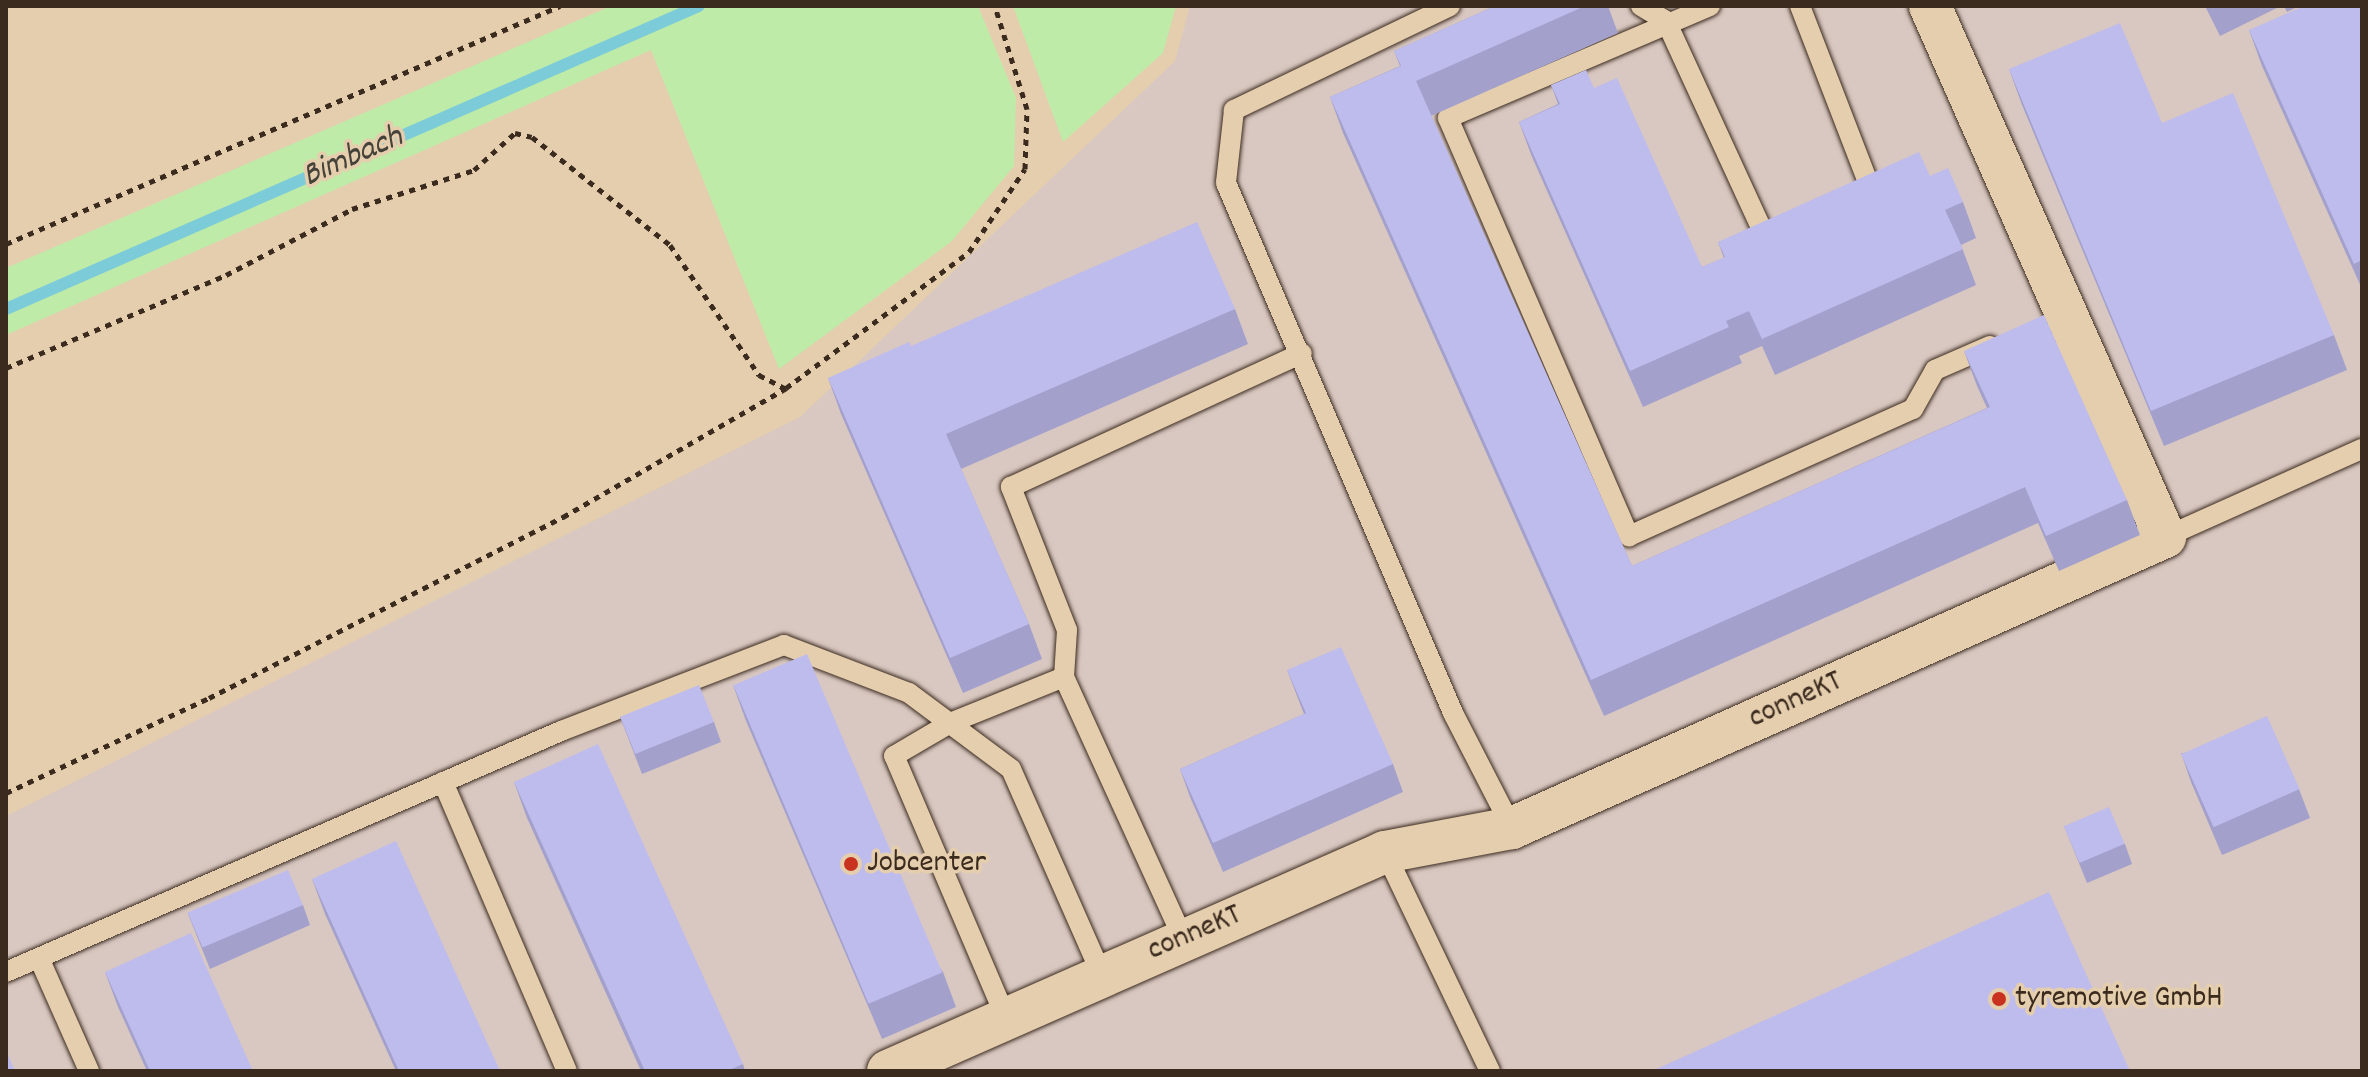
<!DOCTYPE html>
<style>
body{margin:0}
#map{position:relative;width:2368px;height:1077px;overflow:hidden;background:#e5ceae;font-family:Dekko,sans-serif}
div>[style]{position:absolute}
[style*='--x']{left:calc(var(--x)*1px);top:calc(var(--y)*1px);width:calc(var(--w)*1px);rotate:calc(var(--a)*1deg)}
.built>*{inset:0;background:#d9c8c1}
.green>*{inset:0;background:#bfeba8}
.stream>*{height:12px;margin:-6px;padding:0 6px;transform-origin:6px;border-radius:6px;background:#7ccbd8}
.path>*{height:5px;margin-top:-2.5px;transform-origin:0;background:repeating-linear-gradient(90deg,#3b2a1e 0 6px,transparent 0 12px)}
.roads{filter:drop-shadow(0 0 2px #3b2a1e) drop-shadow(0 0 2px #3b2a1e)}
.service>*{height:20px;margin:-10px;padding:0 10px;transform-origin:10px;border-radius:10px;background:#e5ceae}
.minor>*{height:42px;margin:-21px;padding:0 21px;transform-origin:21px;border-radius:21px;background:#e5ceae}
.wall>*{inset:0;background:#a3a1cc}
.building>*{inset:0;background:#bebbed;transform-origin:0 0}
.dots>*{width:22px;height:22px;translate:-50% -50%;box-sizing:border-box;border:4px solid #e5ceae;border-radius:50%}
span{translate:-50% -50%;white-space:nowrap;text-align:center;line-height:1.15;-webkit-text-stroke:7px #e5ceae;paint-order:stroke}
.street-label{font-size:32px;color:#3b2a1e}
.poi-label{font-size:32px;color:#3b2a1e}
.left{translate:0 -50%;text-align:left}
.water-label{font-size:34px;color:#45423a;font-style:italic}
.frame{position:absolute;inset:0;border:8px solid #3b2a1e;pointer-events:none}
</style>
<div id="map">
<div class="built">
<i style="clip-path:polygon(1190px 6px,2362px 6px,2362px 1071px,6px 1071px,6px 816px,800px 417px,1175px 61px)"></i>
</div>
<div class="green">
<i style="clip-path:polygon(611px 6px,978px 6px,1016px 98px,1014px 166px,952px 241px,779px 369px,651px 50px,6px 335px,6px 268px)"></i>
<i style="clip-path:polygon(1013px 6px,1176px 6px,1163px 53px,1063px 142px)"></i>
</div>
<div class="stream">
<i style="--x:6;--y:309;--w:756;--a:-23.62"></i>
</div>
<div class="path">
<i style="--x:6;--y:244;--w:603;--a:-23.25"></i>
<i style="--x:6;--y:368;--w:239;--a:-22.9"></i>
<i style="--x:226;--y:275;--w:142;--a:-27.6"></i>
<i style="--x:352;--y:209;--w:128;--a:-17.7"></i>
<i style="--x:474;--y:170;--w:55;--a:-42.1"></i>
<i style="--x:515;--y:133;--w:17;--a:13"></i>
<i style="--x:532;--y:137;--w:175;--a:38"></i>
<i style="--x:670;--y:245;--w:158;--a:55.6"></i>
<i style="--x:759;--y:375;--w:29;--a:27"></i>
<i style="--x:6;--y:793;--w:224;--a:-25.1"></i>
<i style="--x:209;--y:698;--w:398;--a:-27.1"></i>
<i style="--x:563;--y:517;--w:258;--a:-30"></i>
<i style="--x:786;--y:388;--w:228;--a:-36.6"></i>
<i style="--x:969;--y:252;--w:100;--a:-56"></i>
<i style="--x:1025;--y:169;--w:60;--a:-88.1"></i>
<i style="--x:1027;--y:109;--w:108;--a:-107.3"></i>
</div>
<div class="roads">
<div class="service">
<i style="--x:1450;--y:6;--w:240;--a:154.3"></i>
<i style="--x:1234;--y:110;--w:73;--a:96.3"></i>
<i style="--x:1226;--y:183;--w:577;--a:66.81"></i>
<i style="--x:1453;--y:713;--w:129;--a:62.8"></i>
<i style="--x:1641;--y:6;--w:29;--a:31"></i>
<i style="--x:1666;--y:21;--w:242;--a:65.3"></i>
<i style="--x:1767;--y:241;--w:8;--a:-23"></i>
<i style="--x:1710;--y:6;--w:285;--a:156.9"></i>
<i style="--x:1448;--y:118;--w:456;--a:66.6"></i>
<i style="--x:1629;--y:536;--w:311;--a:-24.1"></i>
<i style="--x:1913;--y:409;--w:45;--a:-60.6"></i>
<i style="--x:1935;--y:370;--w:60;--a:-23.6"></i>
<i style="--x:1800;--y:6;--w:203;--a:68.9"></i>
<i style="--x:1873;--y:195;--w:8;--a:157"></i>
<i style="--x:2165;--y:537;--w:216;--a:-24.1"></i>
<i style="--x:1064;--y:677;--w:47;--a:-86.3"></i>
<i style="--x:1067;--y:630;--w:154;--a:-111.4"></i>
<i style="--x:1011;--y:487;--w:320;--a:-24.7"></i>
<i style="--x:443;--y:782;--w:314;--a:66.8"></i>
<i style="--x:1385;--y:852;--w:243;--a:64.4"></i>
<i style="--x:39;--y:958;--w:124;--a:66.1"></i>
<i style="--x:6;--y:972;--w:605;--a:-23.47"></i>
<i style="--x:561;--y:731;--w:239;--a:-21.1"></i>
<i style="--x:784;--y:645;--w:134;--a:21"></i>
<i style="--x:909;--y:693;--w:127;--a:36.7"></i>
<i style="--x:1011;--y:769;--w:225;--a:66.2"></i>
<i style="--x:1006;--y:1018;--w:285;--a:-113.1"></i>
<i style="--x:894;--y:756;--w:65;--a:-30.5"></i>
<i style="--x:950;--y:723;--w:123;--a:-22"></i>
<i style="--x:1064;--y:677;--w:289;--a:65.5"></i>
</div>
<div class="minor">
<i style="--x:888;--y:1071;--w:543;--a:-23.78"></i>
<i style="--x:1385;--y:852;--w:129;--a:-10.7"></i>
<i style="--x:1512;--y:828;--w:715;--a:-24.02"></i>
<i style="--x:2165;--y:537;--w:581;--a:-113.87"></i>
</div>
</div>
<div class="wall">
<i style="clip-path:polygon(1495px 6px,1608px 6px,1618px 33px,1431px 116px,1632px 566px,1987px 408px,1977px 386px,1964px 351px,2127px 500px,2140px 535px,2059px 571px,2038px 523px,1604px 716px,1343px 133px,1330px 97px,1400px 66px,1394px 51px)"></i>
<i style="clip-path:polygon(2205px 6px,2281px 6px,2220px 36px)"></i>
<i style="clip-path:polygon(2284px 6px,2299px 6px,2287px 12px)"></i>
<i style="clip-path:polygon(2362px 6px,2362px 289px,2262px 66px,2249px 30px)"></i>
<i style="clip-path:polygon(2009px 69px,2162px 123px,2334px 335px,2347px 370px,2164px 446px,2022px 105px)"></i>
<i style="clip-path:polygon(1551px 85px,1594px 88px,1702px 267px,1724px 258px,1718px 242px,1930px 176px,1963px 202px,1976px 238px,1961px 245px,1976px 285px,1775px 375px,1762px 346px,1739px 356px,1742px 363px,1643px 407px,1532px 157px,1519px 122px,1558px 104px)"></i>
<i style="clip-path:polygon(1235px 309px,1248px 344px,961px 469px,1029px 624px,1042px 659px,963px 693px,841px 414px,828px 378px)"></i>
<i style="clip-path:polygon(1287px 670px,1393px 764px,1403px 792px,1223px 872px,1190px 797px,1180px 769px,1304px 714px)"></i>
<i style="clip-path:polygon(733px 685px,943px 972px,956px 1007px,882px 1039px,746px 721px)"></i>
<i style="clip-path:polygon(620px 717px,714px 722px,721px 742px,642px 774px)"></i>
<i style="clip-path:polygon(2181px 753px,2299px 789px,2310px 818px,2222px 855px,2191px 782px)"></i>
<i style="clip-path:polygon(514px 782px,743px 1064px,745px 1071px,641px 1071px,527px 818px)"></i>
<i style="clip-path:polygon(2064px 826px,2125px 844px,2132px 864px,2087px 883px)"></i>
<i style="clip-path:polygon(312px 879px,500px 1071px,396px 1071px,325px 914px)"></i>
<i style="clip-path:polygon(303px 905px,310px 925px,210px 969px,188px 914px)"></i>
<i style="clip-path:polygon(105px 972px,253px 1071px,147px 1071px,118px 1007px)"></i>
</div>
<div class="building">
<i style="clip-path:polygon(1495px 6px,1585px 6px,1416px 81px,1632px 566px,1990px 407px,1964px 351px,2044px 315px,2127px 500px,2046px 536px,2025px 487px,1591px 680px,1330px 97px,1401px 66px,1394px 51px)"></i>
<i style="clip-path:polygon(2304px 6px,2362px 6px,2362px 260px,2354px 264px,2249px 30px)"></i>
<i style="clip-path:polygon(2120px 23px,2162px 123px,2233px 93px,2334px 335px,2151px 411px,2009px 69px)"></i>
<i style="clip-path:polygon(1586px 70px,1594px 88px,1617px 78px,1702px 267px,1725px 257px,1718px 242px,1919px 152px,1930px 176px,1948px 168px,1963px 202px,1945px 210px,1963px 249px,1762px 339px,1749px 311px,1726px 321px,1729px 327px,1630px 371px,1519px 122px,1560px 104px,1551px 85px)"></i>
<i style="clip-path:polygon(1197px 222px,1235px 309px,946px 434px,1029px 624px,950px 658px,828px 378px,909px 342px,911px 346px)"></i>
<i style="clip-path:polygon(1341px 647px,1393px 764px,1213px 843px,1180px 769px,1306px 713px,1287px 670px)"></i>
<i style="left:807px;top:654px;width:346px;height:80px;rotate:67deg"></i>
<i style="left:699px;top:685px;width:40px;height:85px;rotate:68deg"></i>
<i style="left:2267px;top:716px;width:80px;height:94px;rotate:66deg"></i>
<i style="clip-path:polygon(598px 744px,743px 1064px,727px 1071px,645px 1071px,514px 782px)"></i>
<i style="left:2109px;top:807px;width:40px;height:49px;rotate:67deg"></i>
<i style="clip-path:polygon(396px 841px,500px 1071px,399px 1071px,312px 879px)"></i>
<i style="left:288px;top:870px;width:38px;height:109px;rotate:67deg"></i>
<i style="clip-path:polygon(2049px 892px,2130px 1071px,1652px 1071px)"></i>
<i style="clip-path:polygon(191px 933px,253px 1071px,150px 1071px,105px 972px)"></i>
<i style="clip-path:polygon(7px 1053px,15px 1071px,6px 1071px)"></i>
</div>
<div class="dots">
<i style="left:851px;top:864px;background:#c8321e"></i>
<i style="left:1999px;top:999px;background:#c8321e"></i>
</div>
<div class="street-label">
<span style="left:1796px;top:701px;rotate:-24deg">conneKT</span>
<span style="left:1195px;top:934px;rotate:-23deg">conneKT</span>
</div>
<div class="poi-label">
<span class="left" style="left:867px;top:864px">Jobcenter</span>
<span class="left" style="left:2015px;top:999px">tyremotive GmbH</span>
</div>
<div class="water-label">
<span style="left:353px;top:158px;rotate:-24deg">Bimbach</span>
</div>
<div class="frame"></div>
</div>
